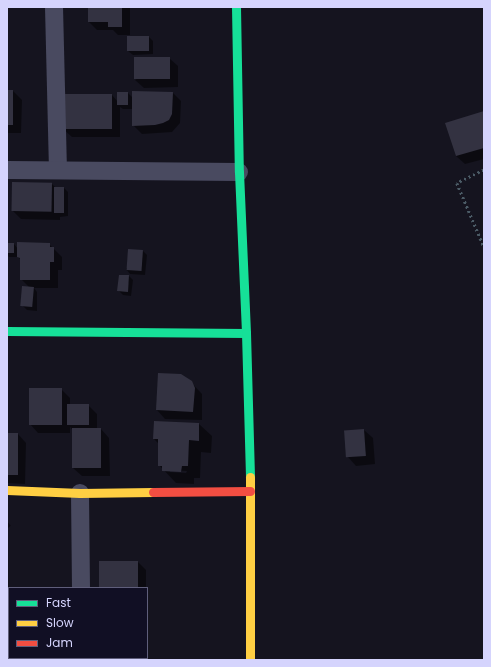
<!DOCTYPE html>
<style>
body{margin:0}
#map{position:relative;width:491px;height:667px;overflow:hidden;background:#15141f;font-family:Poppins,sans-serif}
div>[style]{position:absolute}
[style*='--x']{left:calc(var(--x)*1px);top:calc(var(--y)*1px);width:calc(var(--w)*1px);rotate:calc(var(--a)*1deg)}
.shadow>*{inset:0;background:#0007;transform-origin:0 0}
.building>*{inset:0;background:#333241;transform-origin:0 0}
.path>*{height:2.5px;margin-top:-1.25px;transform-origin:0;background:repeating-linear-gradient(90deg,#4b5b66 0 2px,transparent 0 5px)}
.street>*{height:18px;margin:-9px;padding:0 9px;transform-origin:9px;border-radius:9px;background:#494a60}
.fast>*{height:9px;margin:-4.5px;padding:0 4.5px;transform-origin:4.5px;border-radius:4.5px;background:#16e098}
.slow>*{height:9px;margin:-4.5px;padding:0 4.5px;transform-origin:4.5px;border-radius:4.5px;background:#ffcf43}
.jam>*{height:9px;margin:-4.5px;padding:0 4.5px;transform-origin:4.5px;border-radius:4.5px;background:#f24e42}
span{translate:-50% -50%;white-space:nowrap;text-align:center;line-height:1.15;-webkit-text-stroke:3px #110f24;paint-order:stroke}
.frame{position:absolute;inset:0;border:8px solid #d5d4fd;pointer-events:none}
.legend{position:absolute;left:8px;top:587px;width:140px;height:72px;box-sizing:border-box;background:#110f24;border:1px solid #5f5e7b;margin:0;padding:5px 7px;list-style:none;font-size:12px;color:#d5d4fd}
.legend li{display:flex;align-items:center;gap:8px;height:20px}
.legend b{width:20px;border:1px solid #5f5e7b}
</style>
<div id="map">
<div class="shadow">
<i style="clip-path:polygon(89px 7px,130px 7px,130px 35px,118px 35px,113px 30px,97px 30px,89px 22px)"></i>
<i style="clip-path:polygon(149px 37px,153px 41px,153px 54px,133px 55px,128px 51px)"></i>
<i style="clip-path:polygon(169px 58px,178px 66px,178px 87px,144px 88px,135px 80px)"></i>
<i style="clip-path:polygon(7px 91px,13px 91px,22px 100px,21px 133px,7px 133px)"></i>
<i style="clip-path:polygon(128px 93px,133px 98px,173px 93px,181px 101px,180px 123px,172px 132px,142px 134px,133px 125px,133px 109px,123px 109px,120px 107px,120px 137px,72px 137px,63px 129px,112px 95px,118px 102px)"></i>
<i style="clip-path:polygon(484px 112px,484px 159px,465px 164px,456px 156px)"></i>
<i style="clip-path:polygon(52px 184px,56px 188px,64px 188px,68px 192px,68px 216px,60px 217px,60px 220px,21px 219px,12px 210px)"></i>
<i style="clip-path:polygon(7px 244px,14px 244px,18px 249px,49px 244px,62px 257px,62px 270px,58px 270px,58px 288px,34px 288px,37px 292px,37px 311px,27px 310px,23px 306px,29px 287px,21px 279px,21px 260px,17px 256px,17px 257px,9px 257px,7px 255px)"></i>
<i style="clip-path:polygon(143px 251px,147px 255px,145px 275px,130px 274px,126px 269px)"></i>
<i style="clip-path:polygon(129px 276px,133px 280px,131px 296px,123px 295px,119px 291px)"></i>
<i style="left:7px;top:290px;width:1px;height:20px"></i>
<i style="clip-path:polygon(188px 379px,202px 394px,202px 420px,165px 419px,157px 410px)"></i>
<i style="clip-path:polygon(61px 389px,70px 398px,70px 406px,88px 405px,97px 414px,97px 429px,101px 429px,109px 438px,110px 476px,82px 476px,73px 468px,73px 430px,70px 427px,70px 433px,38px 433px,30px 424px)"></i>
<i style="clip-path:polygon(evenodd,155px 422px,199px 424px,212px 436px,211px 453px,201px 452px,200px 478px,194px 478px,194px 484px,176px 483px,159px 465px,159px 444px,154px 439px,155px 422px,170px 470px,187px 471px,186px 473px,170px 472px,170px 470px)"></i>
<i style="clip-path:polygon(364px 430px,373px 438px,375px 464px,356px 466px,348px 457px)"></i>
<i style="clip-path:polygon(7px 434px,18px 434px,26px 443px,25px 484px,7px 483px)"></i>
<i style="left:7px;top:521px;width:6px;height:42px;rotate:51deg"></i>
<i style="clip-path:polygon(138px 562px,146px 570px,146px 588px,100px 588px)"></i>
<i style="clip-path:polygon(7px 652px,9px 658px,15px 658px,17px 660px,7px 660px)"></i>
</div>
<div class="building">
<i style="clip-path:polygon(88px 7px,122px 7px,122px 27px,108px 27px,108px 22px,88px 22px)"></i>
<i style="left:127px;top:36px;width:22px;height:15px"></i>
<i style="left:170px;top:57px;width:22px;height:36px;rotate:90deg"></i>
<i style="left:7px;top:90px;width:6px;height:35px"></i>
<i style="clip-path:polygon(132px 91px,173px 92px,172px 114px,169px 120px,163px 123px,155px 125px,132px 126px)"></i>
<i style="left:117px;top:92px;width:11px;height:13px"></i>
<i style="left:112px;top:94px;width:35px;height:50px;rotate:90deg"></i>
<i style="clip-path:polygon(484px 111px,484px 148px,456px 156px,445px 123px)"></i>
<i style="left:12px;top:182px;width:40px;height:29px;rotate:1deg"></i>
<i style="left:54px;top:187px;width:10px;height:26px"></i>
<i style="clip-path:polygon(17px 242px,50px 243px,50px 247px,54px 247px,54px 262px,50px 262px,50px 280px,20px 280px,20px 258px,17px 257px)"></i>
<i style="left:7px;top:243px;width:7px;height:10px"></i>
<i style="left:128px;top:249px;width:15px;height:21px;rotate:4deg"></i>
<i style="clip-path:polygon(119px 275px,129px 275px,128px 292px,117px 291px)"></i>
<i style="left:22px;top:286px;width:12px;height:20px;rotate:5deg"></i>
<i style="clip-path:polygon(158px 373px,181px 374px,192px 381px,195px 388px,193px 412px,156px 410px)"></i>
<i style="left:29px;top:388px;width:33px;height:37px"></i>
<i style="left:89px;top:404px;width:21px;height:22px;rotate:90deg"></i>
<i style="clip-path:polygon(154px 421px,199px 423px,199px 441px,189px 440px,188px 466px,182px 466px,181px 472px,162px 471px,162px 466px,158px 466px,158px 439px,153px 439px)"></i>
<i style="left:101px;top:428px;width:40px;height:29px;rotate:90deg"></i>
<i style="left:364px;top:429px;width:27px;height:20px;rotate:86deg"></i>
<i style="left:7px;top:433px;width:11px;height:42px"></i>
<i style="left:99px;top:561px;width:39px;height:27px"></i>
<i style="clip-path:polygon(7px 651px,9px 651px,10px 660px,7px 660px)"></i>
<i style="left:100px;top:658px;width:42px;height:2px"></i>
</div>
<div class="path">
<i style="--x:484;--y:170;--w:30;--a:154"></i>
<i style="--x:457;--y:183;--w:69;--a:67.1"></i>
</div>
<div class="street">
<i style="--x:54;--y:7;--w:163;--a:88.6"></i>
<i style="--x:7;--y:170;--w:232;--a:0.5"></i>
<i style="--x:80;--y:493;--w:95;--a:89.4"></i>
<i style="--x:82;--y:658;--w:2;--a:90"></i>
</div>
<div class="fast">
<i style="--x:236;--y:7;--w:165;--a:89"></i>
<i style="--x:239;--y:172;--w:161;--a:87.5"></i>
<i style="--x:7;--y:331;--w:239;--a:0.5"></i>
<i style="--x:246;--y:333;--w:144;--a:88.4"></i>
</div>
<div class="slow">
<i style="--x:250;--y:477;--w:183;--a:90"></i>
<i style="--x:7;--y:490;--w:73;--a:2.4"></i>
<i style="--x:80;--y:493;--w:73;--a:-0.8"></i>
</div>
<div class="jam">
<i style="--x:153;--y:492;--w:97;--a:-0.6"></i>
</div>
<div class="frame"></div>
<ul class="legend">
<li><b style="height:5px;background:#16e098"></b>Fast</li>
<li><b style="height:5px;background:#ffcf43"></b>Slow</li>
<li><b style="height:5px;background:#f24e42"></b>Jam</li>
</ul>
</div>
